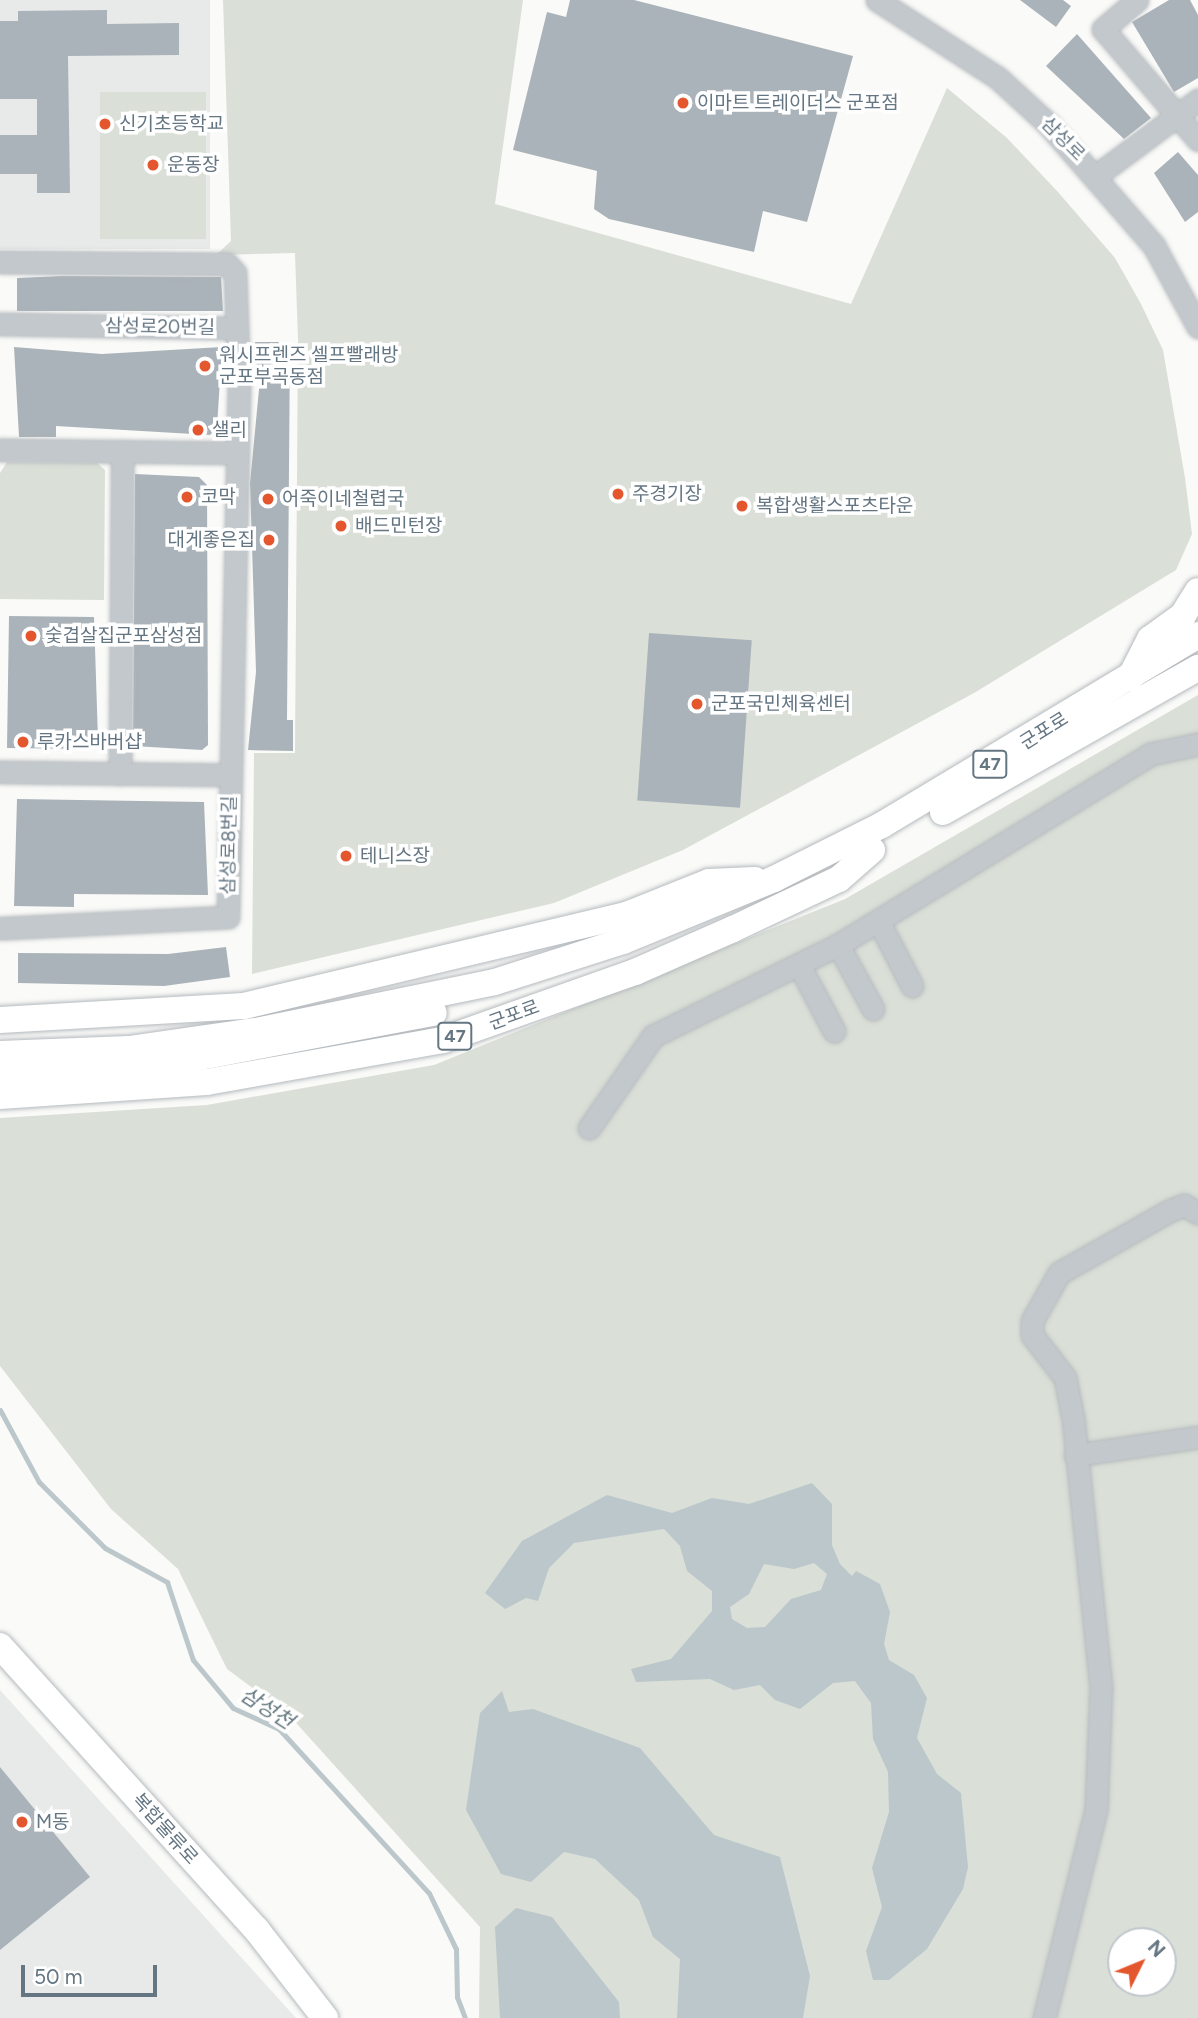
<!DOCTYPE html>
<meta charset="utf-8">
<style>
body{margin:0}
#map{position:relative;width:1198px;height:2018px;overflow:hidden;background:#fafaf8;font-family:Figtree,"Noto Sans KR",sans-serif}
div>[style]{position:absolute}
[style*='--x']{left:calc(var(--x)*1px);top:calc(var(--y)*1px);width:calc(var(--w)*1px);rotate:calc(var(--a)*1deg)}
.built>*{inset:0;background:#e8e9e9;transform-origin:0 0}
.green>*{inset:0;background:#dadfd7;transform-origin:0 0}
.water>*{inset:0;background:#bbc7cb}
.stream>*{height:5px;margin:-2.5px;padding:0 2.5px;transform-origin:2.5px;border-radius:2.5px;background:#bbc7cb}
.building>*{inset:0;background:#aab3b9;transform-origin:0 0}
.roads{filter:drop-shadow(0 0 2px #b5babe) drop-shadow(0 0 2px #b5babe)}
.minor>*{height:21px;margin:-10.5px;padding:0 10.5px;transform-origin:10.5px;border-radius:10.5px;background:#c3c8cc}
.major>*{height:26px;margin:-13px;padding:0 13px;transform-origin:13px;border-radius:13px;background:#fff}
.dots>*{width:19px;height:19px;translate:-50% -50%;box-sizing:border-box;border:4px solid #fff;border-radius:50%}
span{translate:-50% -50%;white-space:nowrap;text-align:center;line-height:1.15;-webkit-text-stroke:7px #fff;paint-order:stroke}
.shield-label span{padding:2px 5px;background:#fff;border:2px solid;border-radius:5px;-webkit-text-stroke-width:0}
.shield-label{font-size:18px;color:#657683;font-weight:700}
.poi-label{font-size:19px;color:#657683}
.left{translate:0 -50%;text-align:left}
.right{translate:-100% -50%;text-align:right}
.street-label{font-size:19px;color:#657683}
.water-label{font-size:21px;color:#60757c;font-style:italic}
.north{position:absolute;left:1107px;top:1927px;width:70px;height:70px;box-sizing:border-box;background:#fff;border:2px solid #c1c8cd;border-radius:50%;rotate:47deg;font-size:19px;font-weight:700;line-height:28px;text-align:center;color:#657683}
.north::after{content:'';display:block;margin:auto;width:24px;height:32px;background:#e4572e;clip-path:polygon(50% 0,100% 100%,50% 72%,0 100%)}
.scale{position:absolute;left:21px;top:1965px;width:136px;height:32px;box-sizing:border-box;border:4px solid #657683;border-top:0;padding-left:9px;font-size:21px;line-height:24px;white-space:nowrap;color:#657683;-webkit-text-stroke:5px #fff;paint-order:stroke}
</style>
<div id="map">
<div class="built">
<i style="left:0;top:0;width:210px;height:249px"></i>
<i style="clip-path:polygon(0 1690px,296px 2018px,0 2018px)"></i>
</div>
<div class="green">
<i style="clip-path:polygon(223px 0,523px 0,495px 204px,851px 304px,947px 88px,1007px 138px,1058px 192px,1115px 258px,1141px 304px,1163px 350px,1185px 478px,1192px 534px,1176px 570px,974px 693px,683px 850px,554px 903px,252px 974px,254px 753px,295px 753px,298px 339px,295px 253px,216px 255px,231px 241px)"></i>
<i style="left:100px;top:92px;width:106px;height:147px"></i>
<i style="clip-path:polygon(7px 462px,97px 463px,105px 470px,104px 600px,0 599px,0 473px)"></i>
<i style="clip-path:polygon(evenodd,1198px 695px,1198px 2018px,479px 2018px,480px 1927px,289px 1715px,227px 1669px,178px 1569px,111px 1509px,0 1366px,0 1118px,207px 1105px,434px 1065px,845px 899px,1198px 695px,1121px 1941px,1163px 1941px,1163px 1983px,1121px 1983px,1121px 1941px)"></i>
</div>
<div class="water">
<i style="clip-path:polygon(evenodd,812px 1483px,832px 1504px,832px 1545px,840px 1564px,852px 1576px,856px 1571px,880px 1584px,890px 1612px,884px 1644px,889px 1660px,914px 1675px,927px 1698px,917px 1738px,937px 1774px,961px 1793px,968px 1867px,963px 1889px,927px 1949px,889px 1980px,873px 1980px,866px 1951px,882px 1907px,872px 1868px,889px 1812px,888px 1772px,873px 1739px,871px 1703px,855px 1681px,833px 1683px,800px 1709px,775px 1700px,760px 1685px,734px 1690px,710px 1679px,636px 1682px,631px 1669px,671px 1659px,712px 1611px,712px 1591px,687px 1571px,680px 1546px,664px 1529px,574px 1543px,549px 1568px,538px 1601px,526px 1598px,505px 1609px,485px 1593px,522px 1541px,607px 1495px,672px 1513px,712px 1498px,749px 1504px,812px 1483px,814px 1563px,827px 1574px,821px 1590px,791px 1599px,765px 1627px,747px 1628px,732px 1619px,730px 1607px,749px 1594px,764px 1564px,794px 1569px,814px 1563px)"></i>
<i style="clip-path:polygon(502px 1691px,509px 1712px,533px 1709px,640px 1748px,714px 1835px,780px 1857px,810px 1976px,803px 2018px,677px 2018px,680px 1959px,653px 1937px,639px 1900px,595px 1859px,564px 1852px,531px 1882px,501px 1874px,466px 1810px,480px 1713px)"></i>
<i style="clip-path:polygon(516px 1908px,552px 1917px,619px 2002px,620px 2018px,500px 2018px,495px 1927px)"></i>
</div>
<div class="stream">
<i style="--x:0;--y:1410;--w:82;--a:61.6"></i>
<i style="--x:39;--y:1482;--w:93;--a:45"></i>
<i style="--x:105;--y:1548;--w:71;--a:28.7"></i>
<i style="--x:167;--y:1582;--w:82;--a:71.6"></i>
<i style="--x:193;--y:1660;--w:62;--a:50.2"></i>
<i style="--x:233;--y:1708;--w:51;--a:24.5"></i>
<i style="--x:279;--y:1729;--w:222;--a:47.6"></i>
<i style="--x:429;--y:1893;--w:62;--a:64.3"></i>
<i style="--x:456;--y:1949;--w:48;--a:88.8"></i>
<i style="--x:457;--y:1997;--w:22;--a:69"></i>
</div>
<div class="building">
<i style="clip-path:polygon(570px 0,634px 0,853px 56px,807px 222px,763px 211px,754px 252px,609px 219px,594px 209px,597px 171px,513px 150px,547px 12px,566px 17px)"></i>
<i style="clip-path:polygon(1020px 0,1063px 0,1071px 6px,1056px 27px)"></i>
<i style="clip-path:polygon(1169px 0,1190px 0,1198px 15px,1198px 78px,1174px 92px,1132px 22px)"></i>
<i style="clip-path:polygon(107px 10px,107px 24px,179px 23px,179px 55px,68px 56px,70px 193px,37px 193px,37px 174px,0 174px,0 135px,37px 135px,37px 99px,0 99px,0 21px,18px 21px,18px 11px)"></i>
<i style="clip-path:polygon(1077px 34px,1151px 118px,1124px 139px,1046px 66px)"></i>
<i style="clip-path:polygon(1178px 152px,1198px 175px,1198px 212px,1185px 222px,1154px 173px)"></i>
<i style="clip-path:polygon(62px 276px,221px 277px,223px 311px,17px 311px,17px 278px)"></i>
<i style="clip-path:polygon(251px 342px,290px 342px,287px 720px,293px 720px,293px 751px,248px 750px,256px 672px,250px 483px,260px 379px)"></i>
<i style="clip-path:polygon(14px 347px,102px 354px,222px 347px,217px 427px,210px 435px,56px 426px,56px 437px,19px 437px)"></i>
<i style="clip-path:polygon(135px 474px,199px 477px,207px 485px,208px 745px,202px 750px,133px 746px)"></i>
<i style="clip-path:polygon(9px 616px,94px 617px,98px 740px,91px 749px,7px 748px)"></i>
<i style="left:649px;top:633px;width:103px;height:168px;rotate:4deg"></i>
<i style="clip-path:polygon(17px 799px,204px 802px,208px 895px,74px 894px,74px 907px,14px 906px)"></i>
<i style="clip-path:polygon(226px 947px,230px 977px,164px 986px,18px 983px,18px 953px,168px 954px)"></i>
<i style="clip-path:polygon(0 1767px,90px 1877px,0 1950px)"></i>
</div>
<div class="roads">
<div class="minor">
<i style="--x:877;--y:0;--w:144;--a:32.8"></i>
<i style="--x:998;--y:78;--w:68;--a:42.6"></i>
<i style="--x:1048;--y:124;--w:162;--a:49"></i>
<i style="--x:1154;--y:246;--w:92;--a:61.5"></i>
<i style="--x:1137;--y:0;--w:45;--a:139.5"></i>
<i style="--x:1103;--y:29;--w:146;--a:49.4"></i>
<i style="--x:1097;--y:175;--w:126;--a:-36.6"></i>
<i style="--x:0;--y:262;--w:227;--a:0.5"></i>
<i style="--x:227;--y:264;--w:12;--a:48"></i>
<i style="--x:235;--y:273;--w:55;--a:87.9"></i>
<i style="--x:0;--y:324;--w:237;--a:1"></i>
<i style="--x:237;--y:328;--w:59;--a:88.1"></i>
<i style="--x:239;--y:387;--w:530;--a:91.19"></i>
<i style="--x:228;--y:917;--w:228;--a:177.2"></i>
<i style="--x:0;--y:450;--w:235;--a:0.7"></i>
<i style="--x:0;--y:772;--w:230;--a:0.7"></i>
<i style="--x:120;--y:774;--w:323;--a:-89.6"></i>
<i style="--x:879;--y:922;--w:72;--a:62.7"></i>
<i style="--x:838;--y:945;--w:73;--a:61.3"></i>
<i style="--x:799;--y:965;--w:75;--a:62.1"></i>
<i style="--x:589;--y:1128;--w:112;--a:-55.2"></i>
<i style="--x:653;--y:1036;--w:206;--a:-26.2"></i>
<i style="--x:838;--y:945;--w:367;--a:-31.4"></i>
<i style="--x:1151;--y:754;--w:48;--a:-12"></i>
<i style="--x:1075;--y:1455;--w:124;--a:-8.3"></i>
<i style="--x:1044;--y:2018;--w:214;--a:-76"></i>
<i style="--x:1096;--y:1810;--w:122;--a:-87.7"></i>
<i style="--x:1101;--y:1688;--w:270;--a:-95.9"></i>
<i style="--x:1073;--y:1419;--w:42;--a:-101"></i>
<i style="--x:1065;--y:1378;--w:54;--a:-127.5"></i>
<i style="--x:1032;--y:1335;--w:14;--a:-90"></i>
<i style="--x:1032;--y:1321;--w:55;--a:-60.6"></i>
<i style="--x:1059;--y:1273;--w:126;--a:-29.4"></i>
<i style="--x:1169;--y:1211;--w:16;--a:-22"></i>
<i style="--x:1184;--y:1205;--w:16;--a:30"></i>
</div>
<div class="major">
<i style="--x:1130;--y:678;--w:44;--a:-62.9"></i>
<i style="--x:1150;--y:639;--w:41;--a:-36"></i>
<i style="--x:1183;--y:615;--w:28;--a:-58"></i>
<i style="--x:943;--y:812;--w:293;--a:-29.5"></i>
<i style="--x:0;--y:1020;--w:244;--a:-3.3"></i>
<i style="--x:244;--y:1006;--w:393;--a:-13.4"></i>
<i style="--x:626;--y:915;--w:89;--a:-21.7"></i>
<i style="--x:709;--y:882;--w:46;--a:-2.5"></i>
<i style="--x:0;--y:1054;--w:129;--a:-2.2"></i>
<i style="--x:129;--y:1049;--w:128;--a:-8.1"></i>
<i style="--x:256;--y:1031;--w:244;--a:-11.6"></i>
<i style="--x:495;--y:982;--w:134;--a:-17.8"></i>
<i style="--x:623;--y:941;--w:163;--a:-22.3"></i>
<i style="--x:774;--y:879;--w:121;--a:-26.6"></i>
<i style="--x:882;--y:825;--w:369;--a:-31"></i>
<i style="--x:0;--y:1074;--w:131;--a:-1.7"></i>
<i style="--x:131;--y:1070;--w:308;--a:-10.7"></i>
<i style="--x:0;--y:1096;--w:207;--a:-3.9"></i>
<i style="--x:207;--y:1082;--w:240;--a:-10.1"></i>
<i style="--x:443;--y:1040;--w:204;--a:-19.5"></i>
<i style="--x:635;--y:972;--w:107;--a:-23.7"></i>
<i style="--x:733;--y:929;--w:117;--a:-25.3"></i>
<i style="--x:839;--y:879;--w:44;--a:-41.3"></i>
<i style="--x:0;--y:1646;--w:382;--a:47.9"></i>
<i style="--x:256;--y:1929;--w:113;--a:52.2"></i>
</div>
</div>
<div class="dots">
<i style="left:683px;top:103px;background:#e4572e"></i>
<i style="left:105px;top:124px;background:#e4572e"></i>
<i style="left:153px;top:165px;background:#e4572e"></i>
<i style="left:205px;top:366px;background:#e4572e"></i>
<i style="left:198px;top:430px;background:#e4572e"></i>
<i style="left:618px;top:494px;background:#e4572e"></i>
<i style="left:187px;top:497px;background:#e4572e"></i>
<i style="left:268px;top:499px;background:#e4572e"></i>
<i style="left:742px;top:506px;background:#e4572e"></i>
<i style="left:341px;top:526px;background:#e4572e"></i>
<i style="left:269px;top:540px;background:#e4572e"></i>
<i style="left:31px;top:636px;background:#e4572e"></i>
<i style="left:697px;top:704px;background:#e4572e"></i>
<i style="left:23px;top:742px;background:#e4572e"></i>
<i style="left:346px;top:856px;background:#e4572e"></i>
<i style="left:22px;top:1822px;background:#e4572e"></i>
</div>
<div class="shield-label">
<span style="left:990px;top:764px">47</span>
<span style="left:455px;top:1036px">47</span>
</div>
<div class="poi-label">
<span class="left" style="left:697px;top:103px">이마트 트레이더스 군포점</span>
<span class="left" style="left:119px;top:124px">신기초등학교</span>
<span class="left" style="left:167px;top:165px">운동장</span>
<span class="left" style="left:219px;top:366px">워시프렌즈 셀프빨래방<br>군포부곡동점</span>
<span class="left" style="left:212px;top:430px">샐리</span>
<span class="left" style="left:632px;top:494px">주경기장</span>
<span class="left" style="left:201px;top:497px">코막</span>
<span class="left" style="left:282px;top:499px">어죽이네철렵국</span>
<span class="left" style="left:756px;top:506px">복합생활스포츠타운</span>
<span class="left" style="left:355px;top:526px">배드민턴장</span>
<span class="right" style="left:255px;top:540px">대게좋은집</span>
<span class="left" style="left:45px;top:636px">숯겹살집군포삼성점</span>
<span class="left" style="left:711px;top:704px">군포국민체육센터</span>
<span class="left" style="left:37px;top:742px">루카스바버샵</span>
<span class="left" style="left:360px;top:856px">테니스장</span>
<span class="left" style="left:36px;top:1822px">M동</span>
</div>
<div class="street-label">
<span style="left:1063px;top:139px;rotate:45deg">삼성로</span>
<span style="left:160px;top:327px;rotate:1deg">삼성로20번길</span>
<span style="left:1044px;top:731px;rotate:-32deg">군포로</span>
<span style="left:229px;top:845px;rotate:-89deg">삼성로8번길</span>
<span style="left:514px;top:1015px;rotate:-20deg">군포로</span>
<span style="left:165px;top:1829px;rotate:48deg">복합물류로</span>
</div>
<div class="water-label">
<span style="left:267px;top:1708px;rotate:33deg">삼성천</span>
</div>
<div class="north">N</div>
<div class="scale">50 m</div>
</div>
